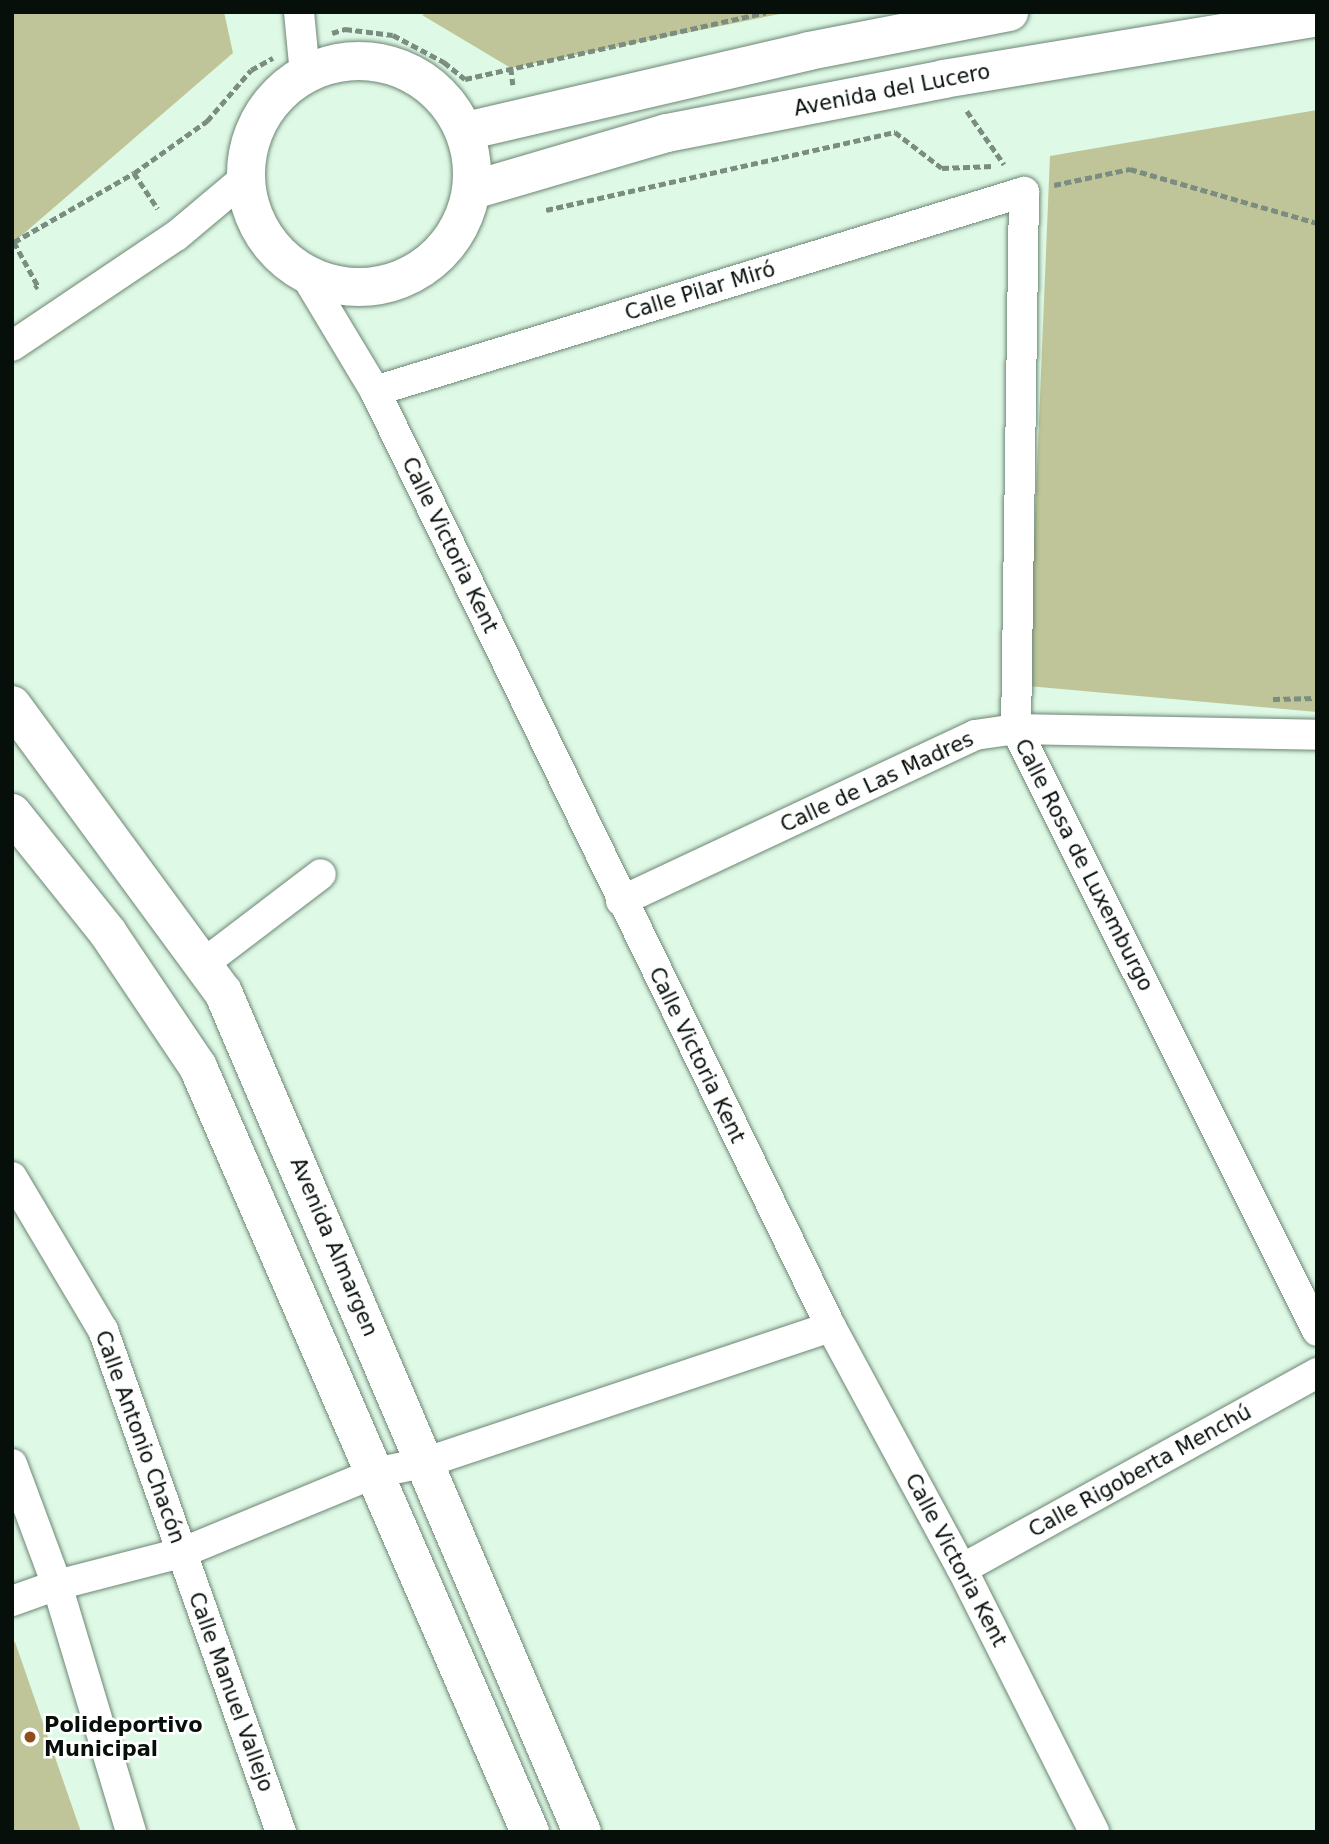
<!DOCTYPE html>
<meta charset="utf-8">
<style>
body{margin:0}
#map{position:relative;width:1329px;height:1844px;overflow:hidden;background:#def9e6;font-family:"DejaVu Sans",sans-serif}
div>[style]{position:absolute}
[style*='--x']{left:calc(var(--x)*1px);top:calc(var(--y)*1px);width:calc(var(--w)*1px);rotate:calc(var(--a)*1deg)}
.green>*{inset:0;background:#bfc598}
.path>*{height:4.5px;margin-top:-2.25px;transform-origin:0;background:repeating-linear-gradient(90deg,#7b8d80 0 7px,transparent 0 10.5px)}
.roads{filter:drop-shadow(0 0 2px #6d8674) drop-shadow(0 0 2px #6d8674)}
.street>*{height:30px;margin:-15px;padding:0 15px;transform-origin:15px;border-radius:15px;background:#fff}
.secondary>*{height:38px;margin:-19px;padding:0 19px;transform-origin:19px;border-radius:19px;background:#fff}
.secondary>.ring{margin:-19px;padding:0;box-sizing:content-box;background:none;border:38px solid #fff;border-radius:50%}
.dots>*{width:19px;height:19px;translate:-50% -50%;box-sizing:border-box;border:4px solid #fff;border-radius:50%}
span{translate:-50% -50%;white-space:nowrap;text-align:center;line-height:1.15;-webkit-text-stroke:5px #fff;paint-order:stroke}
.street-label{font-size:21px;color:#060f09}
.poi-label{font-size:21px;color:#060f09;font-weight:700}
.left{translate:0 -50%;text-align:left}
.frame{position:absolute;inset:0;border:14px solid #060f09;pointer-events:none}
</style>
<div id="map">
<div class="green">
<i style="clip-path:polygon(12px 12px,224px 12px,233px 53px,14px 242px)"></i>
<i style="clip-path:polygon(430px 12px,790px 12px,511px 68px,422px 15px)"></i>
<i style="clip-path:polygon(1317px 110px,1317px 712px,1028px 686px,1050px 156px)"></i>
<i style="clip-path:polygon(12px 1642px,15px 1642px,81px 1832px,12px 1832px)"></i>
</div>
<div class="path">
<i style="--x:332;--y:33;--w:14;--a:-17"></i>
<i style="--x:345;--y:29;--w:48;--a:7.1"></i>
<i style="--x:393;--y:35;--w:58;--a:27.9"></i>
<i style="--x:444;--y:62;--w:27;--a:39"></i>
<i style="--x:465;--y:79;--w:308;--a:-12.5"></i>
<i style="--x:511;--y:68;--w:17;--a:83"></i>
<i style="--x:967;--y:111;--w:65;--a:55.1"></i>
<i style="--x:134;--y:173;--w:90;--a:-35.5"></i>
<i style="--x:207;--y:121;--w:67;--a:-49.2"></i>
<i style="--x:251;--y:70;--w:25;--a:-29"></i>
<i style="--x:1054;--y:185;--w:78;--a:-11.9"></i>
<i style="--x:1130;--y:169;--w:195;--a:16.1"></i>
<i style="--x:546;--y:210;--w:358;--a:-12.6"></i>
<i style="--x:895;--y:132;--w:59;--a:37.5"></i>
<i style="--x:942;--y:168;--w:51;--a:-2.2"></i>
<i style="--x:12;--y:240;--w:3;--a:45"></i>
<i style="--x:14;--y:242;--w:138;--a:-29.9"></i>
<i style="--x:134;--y:173;--w:43;--a:56.3"></i>
<i style="--x:14;--y:242;--w:50;--a:61.4"></i>
<i style="--x:38;--y:286;--w:4;--a:146"></i>
<i style="--x:1273;--y:699;--w:44;--a:-1.3"></i>
</div>
<div class="roads">
<div class="street">
<i style="--x:299;--y:12;--w:62;--a:84.5"></i>
<i style="--x:306;--y:276;--w:134;--a:59"></i>
<i style="--x:375;--y:391;--w:1041;--a:64.03"></i>
<i style="--x:831;--y:1327;--w:275;--a:61.6"></i>
<i style="--x:962;--y:1569;--w:294;--a:63.3"></i>
<i style="--x:12;--y:346;--w:197;--a:-33.9"></i>
<i style="--x:176;--y:236;--w:90;--a:-40"></i>
<i style="--x:375;--y:391;--w:679;--a:-17.05"></i>
<i style="--x:1024;--y:192;--w:537;--a:90.85"></i>
<i style="--x:1016;--y:729;--w:673;--a:63.43"></i>
<i style="--x:621;--y:901;--w:391;--a:-25.1"></i>
<i style="--x:975;--y:735;--w:41;--a:-8.3"></i>
<i style="--x:1016;--y:729;--w:301;--a:1.1"></i>
<i style="--x:203;--y:964;--w:148;--a:-37.3"></i>
<i style="--x:12;--y:1177;--w:178;--a:59.3"></i>
<i style="--x:103;--y:1330;--w:533;--a:70.48"></i>
<i style="--x:12;--y:1464;--w:129;--a:69.6"></i>
<i style="--x:57;--y:1585;--w:258;--a:73.3"></i>
<i style="--x:962;--y:1569;--w:406;--a:-28.9"></i>
<i style="--x:12;--y:1601;--w:48;--a:-19.6"></i>
<i style="--x:57;--y:1585;--w:128;--a:-14.5"></i>
<i style="--x:181;--y:1553;--w:210;--a:-22.4"></i>
<i style="--x:375;--y:1473;--w:53;--a:-11.9"></i>
<i style="--x:427;--y:1462;--w:426;--a:-18.5"></i>
</div>
<div class="secondary">
<i class="ring" style="left:246px;top:61px;width:188px;height:188px"></i>
<i style="--x:466;--y:131;--w:352;--a:-13.1"></i>
<i style="--x:809;--y:51;--w:204;--a:-11"></i>
<i style="--x:473;--y:190;--w:202;--a:-16.4"></i>
<i style="--x:667;--y:133;--w:282;--a:-11"></i>
<i style="--x:944;--y:79;--w:378;--a:-9.4"></i>
<i style="--x:12;--y:705;--w:356;--a:53.7"></i>
<i style="--x:223;--y:992;--w:913;--a:66.86"></i>
<i style="--x:12;--y:813;--w:154;--a:51.3"></i>
<i style="--x:108;--y:933;--w:161;--a:56.1"></i>
<i style="--x:198;--y:1067;--w:834;--a:66.54"></i>
</div>
</div>
<div class="dots">
<i style="left:30px;top:1737px;background:#8f4d1c"></i>
</div>
<div class="street-label">
<span style="left:892px;top:90px;rotate:-11deg">Avenida del Lucero</span>
<span style="left:700px;top:291px;rotate:-17deg">Calle Pilar Miró</span>
<span style="left:450px;top:545px;rotate:64deg">Calle Victoria Kent</span>
<span style="left:877px;top:782px;rotate:-25deg">Calle de Las Madres</span>
<span style="left:1084px;top:865px;rotate:63deg">Calle Rosa de Luxemburgo</span>
<span style="left:697px;top:1055px;rotate:64deg">Calle Victoria Kent</span>
<span style="left:334px;top:1247px;rotate:67deg">Avenida Almargen</span>
<span style="left:140px;top:1437px;rotate:70deg">Calle Antonio Chacón</span>
<span style="left:1140px;top:1471px;rotate:-29deg">Calle Rigoberta Menchú</span>
<span style="left:956px;top:1560px;rotate:62deg">Calle Victoria Kent</span>
<span style="left:231px;top:1692px;rotate:70deg">Calle Manuel Vallejo</span>
</div>
<div class="poi-label">
<span class="left" style="left:44px;top:1737px">Polideportivo<br>Municipal</span>
</div>
<div class="frame"></div>
</div>
